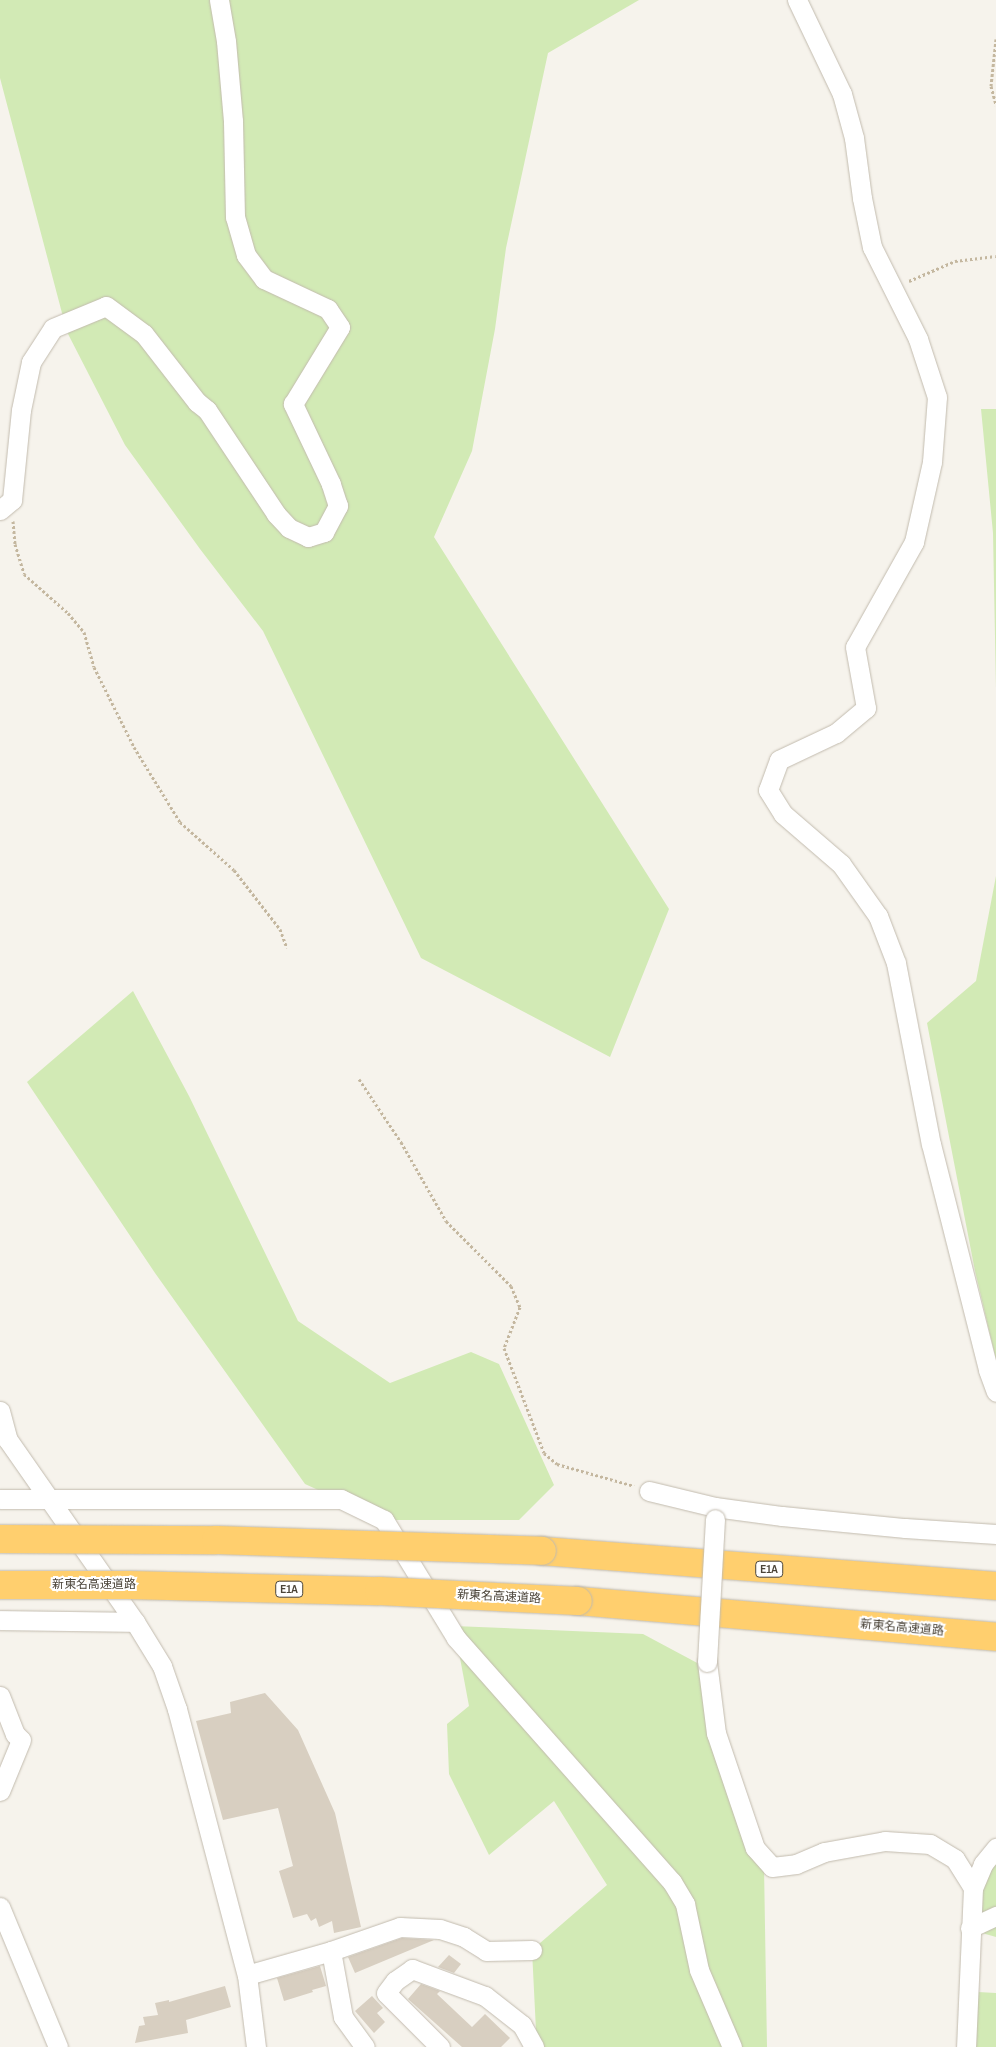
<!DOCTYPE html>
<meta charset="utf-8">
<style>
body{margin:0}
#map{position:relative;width:996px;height:2047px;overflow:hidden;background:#f6f3ec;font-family:"Archivo Narrow","Noto Sans JP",sans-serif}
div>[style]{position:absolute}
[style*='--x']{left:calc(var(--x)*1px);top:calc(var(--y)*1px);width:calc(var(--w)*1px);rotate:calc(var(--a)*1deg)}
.green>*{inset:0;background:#d2eab5}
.building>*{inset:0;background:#d8cfc1}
.path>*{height:3px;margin-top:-1.5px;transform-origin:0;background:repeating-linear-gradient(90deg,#c4b79f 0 2.5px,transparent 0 5px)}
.roads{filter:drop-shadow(0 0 1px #c2bbae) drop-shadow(0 0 1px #c2bbae)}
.minor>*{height:19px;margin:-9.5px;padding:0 9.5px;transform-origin:9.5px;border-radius:9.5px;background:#fff}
.highway>*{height:28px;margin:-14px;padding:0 14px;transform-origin:14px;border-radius:14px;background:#ffcf6e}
.bridges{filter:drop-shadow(0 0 1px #c2bbae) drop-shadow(0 0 1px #c2bbae)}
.minor-bridge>*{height:19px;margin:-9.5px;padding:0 9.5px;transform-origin:9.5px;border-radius:9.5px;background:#fff}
.highway-bridge>*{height:28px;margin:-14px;padding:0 14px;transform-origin:14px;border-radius:14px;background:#ffcf6e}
span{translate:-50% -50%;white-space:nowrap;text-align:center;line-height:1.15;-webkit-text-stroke:4px #fff;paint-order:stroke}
.shield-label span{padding:1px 4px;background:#fff;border:1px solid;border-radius:4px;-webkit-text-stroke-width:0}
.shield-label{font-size:11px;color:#4b4439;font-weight:700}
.street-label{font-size:12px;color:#4b4439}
</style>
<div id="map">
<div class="green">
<i style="clip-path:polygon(0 0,639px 0,548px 53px,506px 248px,495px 329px,472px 451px,434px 537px,669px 909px,610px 1057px,421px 958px,263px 631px,200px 549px,125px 445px,67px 332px,0 78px)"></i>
<i style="clip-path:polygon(981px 409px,996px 409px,996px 689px,993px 533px)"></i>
<i style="clip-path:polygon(996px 876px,996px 1360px,975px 1271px,927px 1023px,976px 981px)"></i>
<i style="clip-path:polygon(133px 991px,189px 1096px,298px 1321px,390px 1383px,471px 1352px,499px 1364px,554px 1485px,519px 1520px,384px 1520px,305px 1484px,155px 1273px,27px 1082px)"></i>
<i style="clip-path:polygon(454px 1626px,643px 1634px,701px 1665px,764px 1866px,767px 2047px,540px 2047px,536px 2031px,532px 1950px,607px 1885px,554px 1801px,489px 1855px,449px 1774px,447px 1724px,469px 1706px)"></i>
<i style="clip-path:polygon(996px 1850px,996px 1937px,975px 1931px,981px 1885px)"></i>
<i style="clip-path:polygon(978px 1992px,996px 1993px,996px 2047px,973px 2047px)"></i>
</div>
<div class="building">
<i style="clip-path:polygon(265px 1693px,298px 1730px,335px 1813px,361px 1927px,334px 1933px,332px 1921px,319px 1927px,316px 1918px,311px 1921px,307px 1914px,293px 1918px,279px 1871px,293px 1866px,278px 1808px,223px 1820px,196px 1721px,231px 1713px,230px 1702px)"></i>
<i style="clip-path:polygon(402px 1938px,434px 1940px,355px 1973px,348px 1957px)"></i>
<i style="clip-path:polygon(449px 1955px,461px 1964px,454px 1973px,438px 1967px)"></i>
<i style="clip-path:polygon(320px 1966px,326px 1986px,312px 1990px,313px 1992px,284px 2001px,277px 1978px)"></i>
<i style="clip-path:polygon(421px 1984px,440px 1991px,437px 1994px,472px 2027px,485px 2014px,510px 2038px,501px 2047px,462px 2047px,408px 1999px)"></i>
<i style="clip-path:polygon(225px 1986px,231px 2007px,186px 2020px,188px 2033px,135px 2043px,139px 2026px,145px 2025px,143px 2017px,158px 2015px,155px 2003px,169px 2000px,169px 2002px)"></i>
<i style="clip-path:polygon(372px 1996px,383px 2008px,377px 2013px,385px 2022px,374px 2033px,355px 2011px)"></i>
</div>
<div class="path">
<i style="--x:996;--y:39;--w:47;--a:96.1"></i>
<i style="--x:991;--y:86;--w:20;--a:75"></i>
<i style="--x:909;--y:281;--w:50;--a:-23.5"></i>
<i style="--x:955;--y:261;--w:41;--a:-7"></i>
<i style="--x:13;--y:521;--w:23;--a:85"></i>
<i style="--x:15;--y:544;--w:31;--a:73"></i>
<i style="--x:24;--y:574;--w:59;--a:41.6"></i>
<i style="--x:68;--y:613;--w:25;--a:50"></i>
<i style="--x:84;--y:632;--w:36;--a:74"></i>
<i style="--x:94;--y:667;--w:89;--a:63.4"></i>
<i style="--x:134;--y:747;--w:88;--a:58.5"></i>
<i style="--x:180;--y:822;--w:72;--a:41.6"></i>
<i style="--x:234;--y:870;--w:75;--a:52.1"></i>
<i style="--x:280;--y:929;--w:20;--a:70"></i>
<i style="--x:359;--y:1079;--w:76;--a:56.3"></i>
<i style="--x:401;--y:1142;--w:91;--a:60.3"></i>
<i style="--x:446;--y:1221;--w:92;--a:45"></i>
<i style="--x:511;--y:1286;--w:23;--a:67"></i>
<i style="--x:520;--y:1307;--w:44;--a:111.3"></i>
<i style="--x:504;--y:1348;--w:112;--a:69.1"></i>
<i style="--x:544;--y:1453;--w:17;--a:40"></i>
<i style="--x:557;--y:1464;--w:80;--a:15.9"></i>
</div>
<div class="roads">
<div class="minor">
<i style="--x:797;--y:0;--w:104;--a:64.4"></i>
<i style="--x:842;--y:94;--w:46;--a:74.7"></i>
<i style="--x:854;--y:138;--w:61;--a:82.4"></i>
<i style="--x:862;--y:198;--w:50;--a:78.5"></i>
<i style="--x:872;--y:247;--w:103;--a:63.4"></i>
<i style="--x:918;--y:339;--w:61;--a:71.9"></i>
<i style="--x:937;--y:397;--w:65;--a:94.4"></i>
<i style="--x:932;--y:462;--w:82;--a:102.7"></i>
<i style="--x:914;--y:542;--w:120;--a:119.3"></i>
<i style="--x:855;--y:647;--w:62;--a:79.8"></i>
<i style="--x:866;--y:708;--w:39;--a:140"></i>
<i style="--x:836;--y:733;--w:63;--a:154.7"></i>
<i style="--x:779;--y:760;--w:32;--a:110"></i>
<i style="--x:768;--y:790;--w:28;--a:58"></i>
<i style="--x:783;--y:814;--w:77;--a:40.8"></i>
<i style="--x:841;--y:864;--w:64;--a:54.6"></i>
<i style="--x:878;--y:916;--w:50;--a:69"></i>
<i style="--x:896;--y:963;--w:184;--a:79.1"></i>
<i style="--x:931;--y:1144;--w:233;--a:75.8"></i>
<i style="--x:988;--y:1370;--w:23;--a:70"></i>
<i style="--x:0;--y:510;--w:16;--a:-40"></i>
<i style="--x:12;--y:500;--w:90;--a:-84.3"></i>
<i style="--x:21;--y:410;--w:49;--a:-78.2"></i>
<i style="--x:31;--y:362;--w:40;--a:-57.1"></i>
<i style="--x:53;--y:328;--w:57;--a:-22.5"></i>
<i style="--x:106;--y:306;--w:47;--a:36.4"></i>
<i style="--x:144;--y:334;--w:86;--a:52.1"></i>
<i style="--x:197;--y:402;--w:13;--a:39"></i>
<i style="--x:207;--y:410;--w:125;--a:56.4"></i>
<i style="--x:276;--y:514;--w:19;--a:47"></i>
<i style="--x:289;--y:528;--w:21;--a:25"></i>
<i style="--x:308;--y:537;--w:17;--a:-17"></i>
<i style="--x:324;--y:532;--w:30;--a:-62"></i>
<i style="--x:338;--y:506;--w:23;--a:-108"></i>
<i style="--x:331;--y:484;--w:89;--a:-115.4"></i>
<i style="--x:293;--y:404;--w:90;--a:-58.6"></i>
<i style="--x:340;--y:327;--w:22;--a:-124"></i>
<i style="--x:328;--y:309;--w:71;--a:-154.9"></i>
<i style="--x:264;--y:279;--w:30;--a:-127"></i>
<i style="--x:246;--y:255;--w:40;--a:-106"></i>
<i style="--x:235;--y:217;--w:96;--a:-91.2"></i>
<i style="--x:233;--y:121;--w:80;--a:-95"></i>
<i style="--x:226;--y:41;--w:42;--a:-99.7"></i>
<i style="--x:0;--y:1411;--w:30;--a:75"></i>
<i style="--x:8;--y:1440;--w:222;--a:55.1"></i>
<i style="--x:135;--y:1622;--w:52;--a:58.5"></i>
<i style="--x:162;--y:1666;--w:46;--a:70.8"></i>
<i style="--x:177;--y:1709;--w:275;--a:75.3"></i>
<i style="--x:247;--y:1975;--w:73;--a:82.9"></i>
<i style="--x:649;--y:1491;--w:68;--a:13.6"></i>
<i style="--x:715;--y:1507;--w:68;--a:7.7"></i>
<i style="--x:782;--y:1516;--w:124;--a:5.6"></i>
<i style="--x:905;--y:1528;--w:91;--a:3.8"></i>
<i style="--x:0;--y:1499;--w:341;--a:0"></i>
<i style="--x:341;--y:1499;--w:48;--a:26"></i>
<i style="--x:384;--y:1520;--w:138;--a:58.6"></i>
<i style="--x:456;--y:1638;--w:326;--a:48.5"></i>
<i style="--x:672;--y:1882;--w:26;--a:59"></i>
<i style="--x:685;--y:1904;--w:67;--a:78"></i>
<i style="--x:699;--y:1970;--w:84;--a:66.8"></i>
<i style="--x:0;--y:1620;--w:135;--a:0.8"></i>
<i style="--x:707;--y:1662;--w:72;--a:82.8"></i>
<i style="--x:716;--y:1733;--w:121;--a:71.3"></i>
<i style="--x:755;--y:1848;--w:25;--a:48"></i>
<i style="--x:772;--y:1867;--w:24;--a:-7"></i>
<i style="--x:796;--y:1864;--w:30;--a:-23"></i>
<i style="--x:824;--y:1852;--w:62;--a:-10.2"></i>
<i style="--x:885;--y:1841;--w:45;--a:3.8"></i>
<i style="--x:930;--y:1844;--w:29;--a:31"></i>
<i style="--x:955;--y:1859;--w:34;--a:58"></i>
<i style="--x:973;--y:1888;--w:159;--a:92.5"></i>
<i style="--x:0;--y:1696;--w:41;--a:68.5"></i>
<i style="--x:15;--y:1734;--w:8;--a:45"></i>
<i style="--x:21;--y:1740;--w:55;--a:112.4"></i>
<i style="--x:973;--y:1888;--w:26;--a:-67"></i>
<i style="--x:983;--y:1864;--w:21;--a:-51"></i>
<i style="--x:0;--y:1907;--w:152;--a:67.5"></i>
<i style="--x:970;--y:1928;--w:29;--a:-25"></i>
<i style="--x:331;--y:1951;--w:67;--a:79.7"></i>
<i style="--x:343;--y:2017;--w:37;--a:54"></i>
<i style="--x:247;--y:1975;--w:87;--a:-15.9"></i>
<i style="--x:331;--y:1951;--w:73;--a:-19.2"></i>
<i style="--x:400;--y:1927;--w:40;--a:2.9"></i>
<i style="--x:440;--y:1929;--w:25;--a:18"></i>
<i style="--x:464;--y:1937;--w:26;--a:32"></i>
<i style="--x:486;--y:1951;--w:46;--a:-1.2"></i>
<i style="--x:440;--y:2047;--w:76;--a:-135"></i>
<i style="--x:386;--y:1993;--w:15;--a:-53"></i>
<i style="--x:395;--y:1981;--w:21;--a:-35"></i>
<i style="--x:412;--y:1969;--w:78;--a:20.3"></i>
<i style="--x:485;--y:1996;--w:47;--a:38.1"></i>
<i style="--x:522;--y:2025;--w:25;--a:61"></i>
</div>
<div class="highway">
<i style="--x:542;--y:1551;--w:455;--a:4.4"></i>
<i style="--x:578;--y:1601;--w:420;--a:4.9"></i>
</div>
</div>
<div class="bridges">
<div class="minor-bridge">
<i style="--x:707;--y:1662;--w:143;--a:-86.8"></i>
</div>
<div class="highway-bridge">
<i style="--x:0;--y:1539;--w:216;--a:0.3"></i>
<i style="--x:216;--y:1540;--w:326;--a:1.9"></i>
<i style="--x:0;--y:1585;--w:128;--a:0"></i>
<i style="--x:128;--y:1585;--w:251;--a:1.4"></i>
<i style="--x:379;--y:1591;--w:199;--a:2.9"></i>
</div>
</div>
<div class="shield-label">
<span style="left:769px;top:1569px">E1A</span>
<span style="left:289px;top:1589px">E1A</span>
</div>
<div class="street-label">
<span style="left:94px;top:1585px">新東名高速道路</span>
<span style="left:499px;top:1597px;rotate:3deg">新東名高速道路</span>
<span style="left:902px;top:1628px;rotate:5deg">新東名高速道路</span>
</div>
</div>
